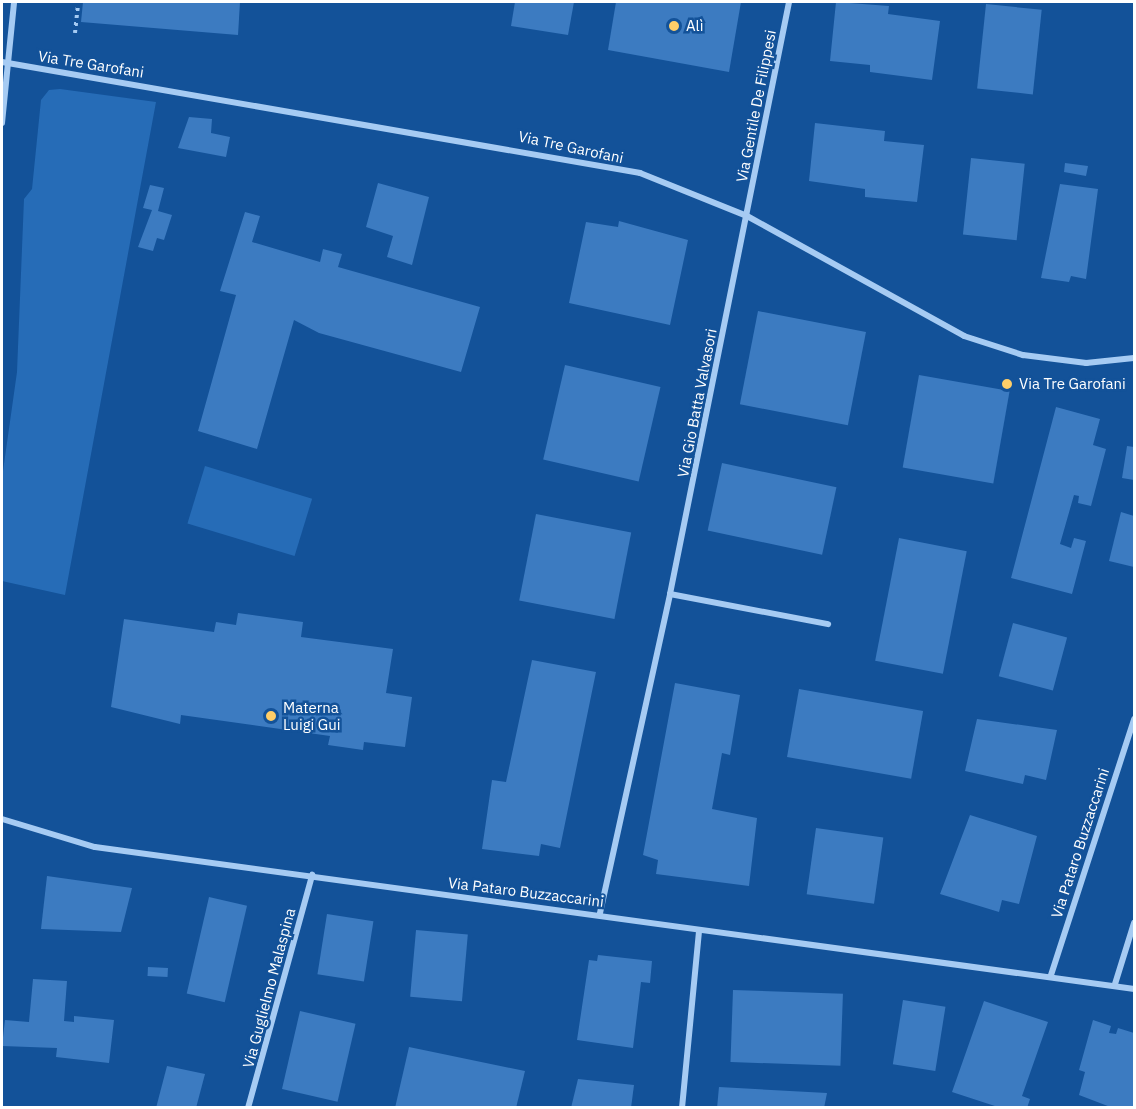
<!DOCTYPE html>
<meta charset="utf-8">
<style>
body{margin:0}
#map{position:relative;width:1136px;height:1109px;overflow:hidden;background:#135299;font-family:"IBM Plex Sans",sans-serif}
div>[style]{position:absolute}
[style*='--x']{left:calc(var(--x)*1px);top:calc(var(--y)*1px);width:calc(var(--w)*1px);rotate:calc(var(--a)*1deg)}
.green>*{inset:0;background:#266cb7;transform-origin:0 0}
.building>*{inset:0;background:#3c7bc1;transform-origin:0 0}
.path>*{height:4px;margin-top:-2px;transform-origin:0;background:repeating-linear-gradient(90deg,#a6cbf3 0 3px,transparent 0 7.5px)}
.street>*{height:6px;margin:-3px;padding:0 3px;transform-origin:3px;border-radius:3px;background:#a6cbf3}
.dots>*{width:16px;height:16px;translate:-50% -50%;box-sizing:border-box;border:3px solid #135299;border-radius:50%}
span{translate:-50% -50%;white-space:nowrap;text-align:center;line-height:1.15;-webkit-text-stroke:5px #135299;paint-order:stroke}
.poi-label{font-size:15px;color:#fff}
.left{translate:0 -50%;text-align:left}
.street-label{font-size:15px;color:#fff}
.frame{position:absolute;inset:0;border:3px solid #fff;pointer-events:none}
</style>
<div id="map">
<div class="green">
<i style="clip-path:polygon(60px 89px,156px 102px,65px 595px,2px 581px,2px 478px,17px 372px,24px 199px,32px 189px,41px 100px,49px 90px)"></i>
<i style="left:205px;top:466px;width:112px;height:60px;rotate:17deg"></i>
</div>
<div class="building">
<i style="clip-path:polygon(83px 2px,240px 2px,238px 35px,81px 22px)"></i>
<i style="clip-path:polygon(515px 2px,574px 2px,568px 35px,511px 26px)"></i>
<i style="clip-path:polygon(616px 2px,741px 2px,729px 72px,608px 50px)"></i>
<i style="clip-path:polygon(836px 2px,889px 6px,888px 14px,940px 21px,932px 80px,870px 72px,870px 65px,830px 61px)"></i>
<i style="left:986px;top:4px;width:56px;height:85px;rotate:6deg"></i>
<i style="clip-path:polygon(189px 117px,212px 119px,211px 133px,230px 137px,226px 157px,178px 148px)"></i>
<i style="clip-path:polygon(815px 123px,885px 131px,884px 141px,924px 145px,917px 202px,865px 197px,865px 189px,809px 181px)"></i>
<i style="left:971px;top:158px;width:54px;height:77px;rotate:6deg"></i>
<i style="clip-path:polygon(1065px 163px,1088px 166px,1086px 176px,1064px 172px)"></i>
<i style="clip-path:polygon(378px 183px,429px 197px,412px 265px,387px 257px,393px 236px,366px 227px)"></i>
<i style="clip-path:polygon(1060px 184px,1098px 189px,1086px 279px,1071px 276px,1069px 282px,1041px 278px)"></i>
<i style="clip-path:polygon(150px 185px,164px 188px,158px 211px,172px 215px,164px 240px,157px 238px,153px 251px,138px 247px,152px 210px,143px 208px)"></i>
<i style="clip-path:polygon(245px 212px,260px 216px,252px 242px,320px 262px,323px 249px,342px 254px,338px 267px,480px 307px,461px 372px,319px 333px,294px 320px,257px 449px,198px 431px,236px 295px,220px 291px)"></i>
<i style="clip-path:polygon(619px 221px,688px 240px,670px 325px,569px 303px,586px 222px,618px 227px)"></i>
<i style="left:758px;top:311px;width:110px;height:95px;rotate:11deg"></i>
<i style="left:565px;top:365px;width:98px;height:97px;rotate:13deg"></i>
<i style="left:919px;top:375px;width:92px;height:94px;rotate:10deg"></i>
<i style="clip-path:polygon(1056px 407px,1100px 419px,1093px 445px,1106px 449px,1091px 506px,1078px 503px,1079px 496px,1074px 495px,1060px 544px,1071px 548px,1074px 538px,1086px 541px,1072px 594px,1011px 578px)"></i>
<i style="clip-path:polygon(1127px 446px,1134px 447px,1134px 480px,1122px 478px)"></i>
<i style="left:722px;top:463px;width:117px;height:69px;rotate:12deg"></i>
<i style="clip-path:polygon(1121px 512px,1134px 516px,1134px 567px,1109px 561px)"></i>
<i style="left:536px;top:514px;width:97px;height:88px;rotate:11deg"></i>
<i style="left:899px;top:538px;width:69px;height:125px;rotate:11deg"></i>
<i style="clip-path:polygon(238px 613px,303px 622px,301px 637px,393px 649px,386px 693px,412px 697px,405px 747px,364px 742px,363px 750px,328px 745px,330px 736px,181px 715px,180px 724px,111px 707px,124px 619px,214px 632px,216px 622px,236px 625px)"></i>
<i style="left:1013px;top:623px;width:56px;height:55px;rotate:15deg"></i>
<i style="clip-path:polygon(532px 660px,596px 672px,560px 848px,541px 844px,539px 856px,482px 849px,492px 780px,506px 782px)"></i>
<i style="clip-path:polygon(675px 683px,740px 695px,730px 755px,722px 753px,712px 809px,757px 818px,749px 886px,656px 874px,658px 860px,643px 855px)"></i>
<i style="left:799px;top:689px;width:126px;height:69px;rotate:10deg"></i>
<i style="clip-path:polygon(977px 719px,1057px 730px,1046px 780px,1025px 775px,1023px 784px,965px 771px)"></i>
<i style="clip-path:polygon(970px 815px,1037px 836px,1019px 904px,1002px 900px,999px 912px,940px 894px)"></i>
<i style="left:816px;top:828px;width:68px;height:67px;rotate:8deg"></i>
<i style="clip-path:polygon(47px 876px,132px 888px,121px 932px,41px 929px)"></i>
<i style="left:209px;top:897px;width:39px;height:99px;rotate:13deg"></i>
<i style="left:327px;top:914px;width:47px;height:61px;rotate:9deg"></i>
<i style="left:416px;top:930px;width:52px;height:67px;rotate:5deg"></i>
<i style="clip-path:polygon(598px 955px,652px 961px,650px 983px,641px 982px,633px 1048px,577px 1040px,589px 960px,597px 961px)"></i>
<i style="left:148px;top:967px;width:20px;height:9px;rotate:3deg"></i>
<i style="clip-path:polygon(33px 979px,67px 981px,64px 1021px,74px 1022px,74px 1016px,114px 1020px,109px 1063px,56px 1057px,57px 1048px,2px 1046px,5px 1020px,29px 1022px)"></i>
<i style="left:733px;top:990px;width:110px;height:72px;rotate:2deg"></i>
<i style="left:903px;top:1000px;width:43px;height:65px;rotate:9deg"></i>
<i style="clip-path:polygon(984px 1001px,1048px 1022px,1022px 1096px,1030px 1099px,1027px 1108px,1001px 1108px,952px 1092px)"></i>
<i style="left:300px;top:1011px;width:57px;height:80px;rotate:13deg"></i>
<i style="clip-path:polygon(1093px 1020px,1111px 1026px,1109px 1033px,1116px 1034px,1118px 1028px,1134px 1033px,1134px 1108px,1113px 1108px,1079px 1095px,1085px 1072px,1079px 1070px)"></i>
<i style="clip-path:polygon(409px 1047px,525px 1071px,516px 1108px,395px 1108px)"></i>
<i style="clip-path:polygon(167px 1066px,205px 1074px,196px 1108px,156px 1108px)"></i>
<i style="clip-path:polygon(578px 1079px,634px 1085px,631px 1108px,571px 1108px)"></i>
<i style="clip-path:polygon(719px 1087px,827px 1093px,824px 1108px,717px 1108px)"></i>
</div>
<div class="path">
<i style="--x:75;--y:33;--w:31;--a:-84"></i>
</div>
<div class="street">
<i style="--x:2;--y:62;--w:648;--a:9.87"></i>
<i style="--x:640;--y:173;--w:115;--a:21.9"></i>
<i style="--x:747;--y:216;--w:248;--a:28.9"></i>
<i style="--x:964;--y:336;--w:62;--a:17.9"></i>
<i style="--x:1023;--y:355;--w:64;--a:7.2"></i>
<i style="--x:1086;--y:363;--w:48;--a:-5.9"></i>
<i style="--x:2;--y:123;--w:122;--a:-84.3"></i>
<i style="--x:670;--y:594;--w:161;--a:10.8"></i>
<i style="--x:2;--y:819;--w:97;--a:16.8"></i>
<i style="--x:95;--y:847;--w:1049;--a:7.78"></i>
<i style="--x:600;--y:913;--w:327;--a:-77.6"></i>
<i style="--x:670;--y:594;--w:604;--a:-78.63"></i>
<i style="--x:1051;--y:975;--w:269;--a:-72"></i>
<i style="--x:1115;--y:984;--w:64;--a:-72.7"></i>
<i style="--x:248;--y:1108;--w:242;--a:-74.6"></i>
<i style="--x:682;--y:1108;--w:178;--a:-84.5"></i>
</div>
<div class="dots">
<i style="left:674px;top:26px;background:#ffce68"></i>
<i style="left:1007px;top:384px;background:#ffce68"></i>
<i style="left:271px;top:716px;background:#ffce68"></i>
</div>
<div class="poi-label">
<span class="left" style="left:686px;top:26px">Alì</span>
<span class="left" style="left:1019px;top:384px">Via Tre Garofani</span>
<span class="left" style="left:283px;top:716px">Materna<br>Luigi Gui</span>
</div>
<div class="street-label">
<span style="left:91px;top:64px;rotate:9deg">Via Tre Garofani</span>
<span style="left:756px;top:106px;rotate:-79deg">Via Gentile De Filippesi</span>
<span style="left:571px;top:147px;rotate:12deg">Via Tre Garofani</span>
<span style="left:697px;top:403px;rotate:-79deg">Via Gio Batta Valvasori</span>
<span style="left:1080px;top:843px;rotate:-72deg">Via Pataro Buzzaccarini</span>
<span style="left:526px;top:892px;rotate:7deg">Via Pataro Buzzaccarini</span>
<span style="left:269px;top:988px;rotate:-75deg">Via Guglielmo Malaspina</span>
</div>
<div class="frame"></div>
</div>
